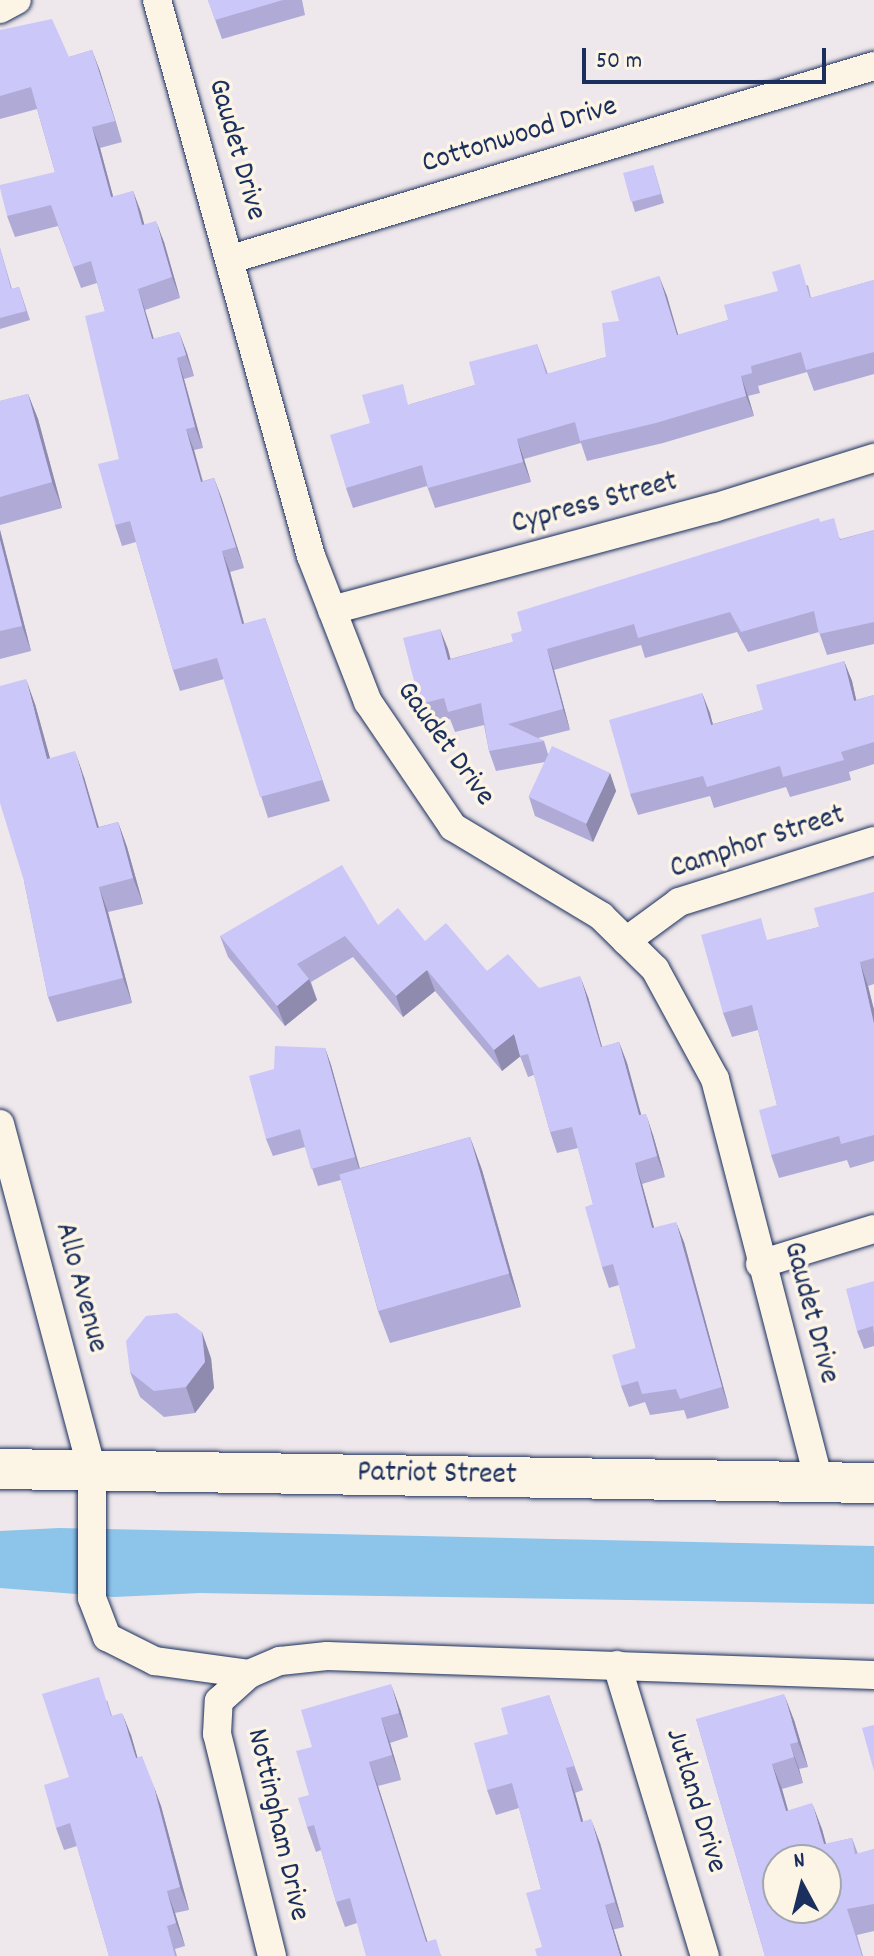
<!DOCTYPE html>
<style>
body{margin:0}
#map{position:relative;width:874px;height:1956px;overflow:hidden;background:#eee7eb;font-family:Dekko,sans-serif}
div>[style]{position:absolute}
[style*='--x']{left:calc(var(--x)*1px);top:calc(var(--y)*1px);width:calc(var(--w)*1px);rotate:calc(var(--a)*1deg)}
.water>*{inset:0;background:#8cc4ea}
.roads{filter:drop-shadow(0 0 2px #1b2f5e) drop-shadow(0 0 2px #1b2f5e)}
.street>*{height:28px;margin:-14px;padding:0 14px;transform-origin:14px;border-radius:14px;background:#fcf5e5}
.secondary>*{height:40px;margin:-20px;padding:0 20px;transform-origin:20px;border-radius:20px;background:#fcf5e5}
.wall>*{inset:0;background:#afabd6}
.shaded-wall>*{inset:0;background:#8f8bae}
.building>*{inset:0;background:#ccc7f9;transform-origin:0 0}
span{translate:-50% -50%;white-space:nowrap;text-align:center;line-height:1.15;-webkit-text-stroke:7px #fcf5e5;paint-order:stroke}
.street-label{font-size:30px;color:#1b2f5e}
.north{position:absolute;left:762px;top:1844px;width:80px;height:80px;box-sizing:border-box;background:#fcf5e5;border:2px solid #a2a6af;border-radius:50%;rotate:353deg;font-size:22px;font-weight:700;line-height:32px;text-align:center;color:#1b2f5e}
.north::after{content:'';display:block;margin:auto;width:28px;height:36px;background:#1b2f5e;clip-path:polygon(50% 0,100% 100%,50% 72%,0 100%)}
.scale{position:absolute;left:582px;top:48px;width:244px;height:36px;box-sizing:border-box;border:4px solid #1b2f5e;border-top:0;padding-left:10px;font-size:24px;line-height:28px;white-space:nowrap;color:#1b2f5e;-webkit-text-stroke:6px #fcf5e5;paint-order:stroke}
</style>
<div id="map">
<div class="water">
<i style="clip-path:polygon(59px 1528px,874px 1546px,874px 1604px,200px 1593px,114px 1597px,0 1588px,0 1531px)"></i>
</div>
<div class="roads">
<div class="street">
<i style="--x:157;--y:0;--w:577;--a:74.52"></i>
<i style="--x:311;--y:556;--w:157;--a:68.7"></i>
<i style="--x:368;--y:702;--w:151;--a:55.8"></i>
<i style="--x:453;--y:827;--w:173;--a:31"></i>
<i style="--x:601;--y:916;--w:76;--a:44.5"></i>
<i style="--x:655;--y:969;--w:125;--a:61.4"></i>
<i style="--x:715;--y:1079;--w:416;--a:75.5"></i>
<i style="--x:0;--y:9;--w:19;--a:-28"></i>
<i style="--x:231;--y:259;--w:671;--a:-16.71"></i>
<i style="--x:332;--y:610;--w:395;--a:-15"></i>
<i style="--x:714;--y:508;--w:168;--a:-17.4"></i>
<i style="--x:626;--y:941;--w:66;--a:-36.3"></i>
<i style="--x:679;--y:902;--w:204;--a:-17.4"></i>
<i style="--x:0;--y:1124;--w:357;--a:75.1"></i>
<i style="--x:92;--y:1469;--w:129;--a:90"></i>
<i style="--x:92;--y:1598;--w:42;--a:69"></i>
<i style="--x:107;--y:1637;--w:54;--a:26.6"></i>
<i style="--x:155;--y:1661;--w:95;--a:7.9"></i>
<i style="--x:760;--y:1264;--w:119;--a:-17.1"></i>
<i style="--x:617;--y:1665;--w:304;--a:73.2"></i>
<i style="--x:272;--y:1956;--w:229;--a:-103.9"></i>
<i style="--x:217;--y:1734;--w:33;--a:-87"></i>
<i style="--x:219;--y:1701;--w:40;--a:-42"></i>
<i style="--x:249;--y:1674;--w:34;--a:-23"></i>
<i style="--x:280;--y:1661;--w:47;--a:-6.1"></i>
<i style="--x:327;--y:1656;--w:547;--a:1.99"></i>
</div>
<div class="secondary">
<i style="--x:0;--y:1469;--w:874;--a:0.92"></i>
</div>
</div>
<div class="wall">
<i style="clip-path:polygon(208px 0,302px 0,305px 15px,222px 39px)"></i>
<i style="clip-path:polygon(0 30px,69px 57px,92px 50px,122px 142px,100px 148px,113px 197px,133px 191px,144px 224px,164px 242px,180px 298px,145px 310px,154px 339px,179px 332px,194px 376px,184px 379px,203px 448px,194px 450px,203px 481px,214px 478px,244px 568px,230px 572px,244px 624px,265px 618px,330px 801px,268px 818px,224px 679px,180px 691px,173px 670px,136px 542px,122px 546px,115px 525px,119px 459px,105px 311px,97px 283px,81px 288px,58px 226px,15px 237px,7px 216px,55px 172px,37px 109px,0 119px)"></i>
<i style="clip-path:polygon(653px 165px,664px 203px,635px 212px,632px 202px)"></i>
<i style="clip-path:polygon(0 248px,12px 289px,19px 287px,30px 320px,0 329px)"></i>
<i style="clip-path:polygon(659px 276px,678px 335px,728px 320px,808px 285px,811px 298px,874px 280px,874px 374px,814px 391px,807px 372px,758px 386px,760px 393px,748px 396px,754px 416px,663px 443px,587px 461px,581px 443px,524px 459px,531px 482px,435px 508px,427px 486px,353px 508px,346px 488px,370px 423px,411px 404px,475px 385px,537px 344px,548px 374px,606px 357px,619px 321px)"></i>
<i style="clip-path:polygon(28px 394px,38px 419px,62px 508px,0 525px,0 401px)"></i>
<i style="clip-path:polygon(820px 522px,841px 539px,874px 530px,874px 644px,827px 655px,819px 632px,748px 652px,737px 632px,645px 658px,641px 645px,554px 670px,570px 730px,538px 738px,544px 741px,548px 754px,610px 773px,616px 791px,593px 842px,535px 816px,529px 797px,545px 762px,496px 771px,489px 751px,484px 725px,455px 732px,450px 719px,428px 724px,420px 704px,440px 629px,450px 659px,513px 642px,522px 631px)"></i>
<i style="clip-path:polygon(0 530px,31px 651px,0 659px)"></i>
<i style="clip-path:polygon(844px 661px,852px 681px,856px 700px,874px 695px,874px 764px,849px 772px,851px 780px,790px 797px,786px 787px,714px 808px,710px 796px,638px 815px,630px 794px,702px 693px,713px 724px,763px 710px)"></i>
<i style="clip-path:polygon(35px 704px,50px 758px,84px 777px,99px 827px,118px 822px,127px 847px,143px 904px,108px 912px,132px 1003px,57px 1022px,48px 997px,24px 881px)"></i>
<i style="clip-path:polygon(874px 892px,874px 984px,868px 986px,874px 1010px,874px 1161px,850px 1168px,847px 1160px,779px 1178px,771px 1155px,777px 1105px,758px 1030px,732px 1037px,723px 1013px,769px 940px,819px 927px)"></i>
<i style="clip-path:polygon(378px 925px,425px 941px,487px 971px,539px 988px,588px 997px,602px 1047px,619px 1042px,627px 1063px,641px 1115px,653px 1135px,665px 1177px,642px 1184px,654px 1228px,684px 1242px,729px 1408px,687px 1419px,684px 1410px,650px 1415px,645px 1402px,629px 1407px,621px 1386px,636px 1348px,619px 1285px,609px 1288px,602px 1267px,593px 1204px,578px 1148px,557px 1153px,550px 1132px,534px 1075px,528px 1077px,520px 1056px,502px 1071px,435px 991px,403px 1017px,353px 957px,311px 982px,317px 1000px,285px 1026px,228px 957px,220px 936px)"></i>
<i style="clip-path:polygon(325px 1048px,331px 1065px,360px 1168px,470px 1137px,482px 1170px,521px 1307px,390px 1343px,378px 1311px,341px 1180px,318px 1186px,305px 1147px,273px 1156px,266px 1139px,274px 1069px)"></i>
<i style="clip-path:polygon(874px 1281px,874px 1346px,864px 1349px,857px 1331px)"></i>
<i style="clip-path:polygon(211px 1358px,214px 1388px,195px 1413px,164px 1417px,140px 1397px,130px 1372px)"></i>
<i style="clip-path:polygon(549px 1695px,583px 1790px,575px 1793px,583px 1821px,600px 1843px,624px 1927px,542px 1947px,541px 1889px,519px 1808px,496px 1815px,487px 1790px,508px 1734px)"></i>
<i style="clip-path:polygon(107px 1700px,112px 1716px,131px 1735px,137px 1757px,161px 1806px,189px 1910px,175px 1913px,185px 1946px,175px 1949px,177px 1956px,109px 1956px,77px 1846px,64px 1850px,56px 1828px,69px 1777px)"></i>
<i style="clip-path:polygon(400px 1709px,408px 1737px,390px 1743px,401px 1780px,378px 1786px,427px 1942px,442px 1956px,357px 1923px,345px 1927px,336px 1902px,321px 1850px,316px 1852px,307px 1827px,312px 1747px)"></i>
<i style="clip-path:polygon(696px 1719px,794px 1720px,808px 1767px,799px 1769px,803px 1783px,782px 1789px,788px 1810px,822px 1829px,826px 1844px,852px 1838px,858px 1854px,874px 1849px,874px 1931px,857px 1935px,863px 1956px,765px 1956px)"></i>
</div>
<div class="shaded-wall">
<i style="clip-path:polygon(92px 50px,100px 71px,122px 142px,115px 121px)"></i>
<i style="clip-path:polygon(92px 127px,100px 148px,119px 218px,111px 197px)"></i>
<i style="clip-path:polygon(133px 191px,141px 212px,150px 246px,142px 225px)"></i>
<i style="clip-path:polygon(156px 221px,164px 242px,180px 298px,172px 277px)"></i>
<i style="clip-path:polygon(659px 276px,667px 296px,684px 355px,677px 335px)"></i>
<i style="clip-path:polygon(138px 289px,145px 310px,160px 360px,152px 339px)"></i>
<i style="clip-path:polygon(179px 332px,187px 353px,194px 376px,186px 355px)"></i>
<i style="clip-path:polygon(177px 358px,184px 379px,203px 448px,195px 427px)"></i>
<i style="clip-path:polygon(741px 376px,748px 396px,754px 416px,746px 396px)"></i>
<i style="clip-path:polygon(28px 394px,38px 419px,62px 508px,52px 482px)"></i>
<i style="clip-path:polygon(186px 429px,194px 450px,208px 503px,201px 482px)"></i>
<i style="clip-path:polygon(517px 439px,524px 459px,531px 482px,523px 462px)"></i>
<i style="clip-path:polygon(214px 478px,222px 499px,244px 568px,236px 547px)"></i>
<i style="clip-path:polygon(0 530px,31px 651px,22px 626px,0 540px)"></i>
<i style="clip-path:polygon(222px 551px,230px 572px,250px 645px,242px 624px)"></i>
<i style="clip-path:polygon(440px 629px,448px 649px,456px 680px,448px 660px)"></i>
<i style="clip-path:polygon(547px 649px,554px 670px,570px 730px,563px 709px)"></i>
<i style="clip-path:polygon(844px 661px,852px 681px,861px 721px,854px 701px)"></i>
<i style="clip-path:polygon(26px 679px,35px 704px,57px 784px,47px 759px)"></i>
<i style="clip-path:polygon(702px 693px,710px 713px,718px 745px,711px 725px)"></i>
<i style="clip-path:polygon(75px 751px,84px 777px,106px 853px,97px 828px)"></i>
<i style="clip-path:polygon(610px 773px,616px 791px,593px 842px,586px 824px)"></i>
<i style="clip-path:polygon(118px 822px,127px 847px,143px 904px,133px 878px)"></i>
<i style="clip-path:polygon(99px 887px,108px 912px,132px 1003px,123px 978px)"></i>
<i style="clip-path:polygon(860px 962px,868px 986px,874px 1010px,874px 1024px)"></i>
<i style="clip-path:polygon(427px 970px,435px 991px,403px 1017px,396px 996px)"></i>
<i style="clip-path:polygon(580px 976px,588px 997px,608px 1068px,601px 1047px)"></i>
<i style="clip-path:polygon(309px 979px,317px 1000px,285px 1026px,277px 1006px)"></i>
<i style="clip-path:polygon(514px 1034px,522px 1055px,502px 1071px,494px 1050px)"></i>
<i style="clip-path:polygon(619px 1042px,627px 1063px,647px 1136px,639px 1115px)"></i>
<i style="clip-path:polygon(325px 1048px,331px 1065px,361px 1174px,355px 1157px)"></i>
<i style="clip-path:polygon(646px 1114px,653px 1135px,665px 1177px,657px 1156px)"></i>
<i style="clip-path:polygon(470px 1137px,482px 1170px,521px 1307px,509px 1274px)"></i>
<i style="clip-path:polygon(635px 1163px,642px 1184px,660px 1249px,652px 1228px)"></i>
<i style="clip-path:polygon(676px 1222px,684px 1242px,729px 1408px,722px 1387px)"></i>
<i style="clip-path:polygon(202px 1332px,211px 1358px,214px 1388px,195px 1413px,186px 1387px)"></i>
<i style="clip-path:polygon(391px 1684px,400px 1709px,408px 1737px,399px 1713px)"></i>
<i style="clip-path:polygon(784px 1694px,794px 1720px,808px 1767px,798px 1742px)"></i>
<i style="clip-path:polygon(122px 1713px,131px 1735px,144px 1780px,136px 1758px)"></i>
<i style="clip-path:polygon(381px 1718px,390px 1743px,401px 1780px,392px 1755px)"></i>
<i style="clip-path:polygon(790px 1744px,799px 1769px,803px 1783px,794px 1757px)"></i>
<i style="clip-path:polygon(369px 1762px,378px 1786px,432px 1956px,431px 1956px)"></i>
<i style="clip-path:polygon(772px 1764px,782px 1789px,795px 1836px,786px 1811px)"></i>
<i style="clip-path:polygon(566px 1768px,575px 1793px,590px 1846px,581px 1822px)"></i>
<i style="clip-path:polygon(153px 1784px,161px 1806px,189px 1910px,180px 1887px)"></i>
<i style="clip-path:polygon(812px 1803px,822px 1829px,833px 1870px,824px 1844px)"></i>
<i style="clip-path:polygon(591px 1819px,600px 1843px,624px 1927px,615px 1902px)"></i>
<i style="clip-path:polygon(167px 1891px,175px 1913px,185px 1946px,176px 1923px)"></i>
<i style="clip-path:polygon(605px 1905px,614px 1930px,622px 1956px,620px 1956px)"></i>
</div>
<div class="building">
<i style="clip-path:polygon(208px 0,283px 0,215px 20px)"></i>
<i style="clip-path:polygon(52px 19px,69px 57px,92px 50px,115px 121px,92px 127px,111px 197px,133px 191px,142px 225px,156px 221px,172px 277px,138px 289px,152px 339px,179px 332px,186px 355px,177px 358px,195px 427px,186px 429px,201px 482px,214px 478px,236px 547px,222px 551px,242px 624px,265px 618px,322px 780px,260px 797px,217px 658px,173px 670px,130px 521px,115px 525px,98px 464px,119px 459px,85px 316px,105px 311px,91px 261px,73px 267px,51px 205px,7px 216px,0 188px,0 185px,55px 172px,31px 87px,0 96px,0 30px)"></i>
<i style="left:653px;top:165px;width:30px;height:31px;rotate:75deg"></i>
<i style="clip-path:polygon(0 248px,11px 289px,19px 287px,26px 311px,0 318px)"></i>
<i style="clip-path:polygon(800px 264px,810px 298px,874px 280px,874px 352px,806px 370px,801px 352px,751px 366px,752px 373px,741px 376px,746px 396px,656px 423px,580px 441px,575px 422px,517px 439px,523px 462px,428px 488px,422px 465px,346px 488px,330px 435px,370px 423px,362px 395px,403px 384px,408px 405px,475px 385px,469px 362px,537px 344px,546px 374px,606px 357px,602px 323px,619px 321px,611px 291px,659px 276px,677px 335px,728px 320px,724px 305px,778px 291px,772px 272px)"></i>
<i style="clip-path:polygon(28px 394px,52px 482px,0 497px,0 401px)"></i>
<i style="clip-path:polygon(819px 518px,820px 522px,834px 518px,840px 540px,874px 530px,874px 622px,819px 634px,814px 611px,741px 632px,730px 612px,638px 638px,634px 624px,547px 649px,563px 709px,508px 724px,544px 741px,489px 751px,481px 703px,448px 712px,444px 698px,420px 704px,403px 638px,440px 629px,448px 660px,513px 642px,511px 634px,522px 631px,517px 612px)"></i>
<i style="clip-path:polygon(0 540px,22px 626px,0 631px)"></i>
<i style="clip-path:polygon(844px 661px,854px 701px,874px 695px,874px 742px,841px 752px,844px 760px,783px 777px,780px 766px,707px 787px,703px 776px,630px 794px,609px 720px,702px 693px,711px 725px,763px 710px,756px 685px)"></i>
<i style="clip-path:polygon(26px 679px,47px 759px,75px 751px,97px 828px,118px 822px,133px 878px,99px 887px,123px 978px,48px 997px,24px 881px,0 803px,0 686px)"></i>
<i style="left:552px;top:746px;width:64px;height:56px;rotate:25deg"></i>
<i style="clip-path:polygon(342px 865px,378px 925px,398px 908px,425px 941px,446px 923px,487px 971px,508px 954px,539px 988px,580px 976px,601px 1047px,619px 1042px,639px 1115px,646px 1114px,657px 1156px,635px 1163px,652px 1228px,676px 1222px,722px 1387px,680px 1399px,676px 1389px,642px 1394px,638px 1381px,621px 1386px,612px 1355px,636px 1348px,613px 1264px,602px 1267px,585px 1207px,593px 1204px,572px 1127px,550px 1132px,528px 1054px,520px 1056px,514px 1034px,494px 1050px,427px 970px,396px 996px,345px 936px,297px 964px,309px 979px,277px 1006px,220px 936px)"></i>
<i style="clip-path:polygon(874px 892px,874px 958px,860px 962px,874px 1024px,874px 1135px,841px 1144px,839px 1136px,771px 1155px,759px 1110px,777px 1105px,752px 1005px,723px 1013px,701px 935px,761px 918px,767px 940px,819px 927px,814px 908px)"></i>
<i style="clip-path:polygon(275px 1046px,325px 1048px,355px 1157px,311px 1169px,300px 1129px,266px 1139px,249px 1076px,274px 1069px)"></i>
<i style="left:470px;top:1137px;width:142px;height:136px;rotate:74deg"></i>
<i style="clip-path:polygon(874px 1281px,874px 1335px,873px 1326px,857px 1331px,846px 1289px)"></i>
<i style="clip-path:polygon(177px 1313px,202px 1332px,205px 1362px,186px 1387px,154px 1391px,130px 1372px,126px 1341px,146px 1316px)"></i>
<i style="clip-path:polygon(99px 1677px,111px 1716px,122px 1713px,136px 1758px,142px 1756px,153px 1784px,180px 1887px,167px 1891px,176px 1923px,167px 1926px,175px 1956px,109px 1956px,70px 1823px,56px 1828px,44px 1785px,69px 1777px,42px 1694px)"></i>
<i style="clip-path:polygon(391px 1684px,399px 1713px,381px 1718px,392px 1755px,369px 1762px,426px 1942px,436px 1939px,441px 1956px,366px 1956px,350px 1898px,336px 1902px,314px 1825px,307px 1827px,298px 1798px,309px 1795px,296px 1751px,312px 1747px,301px 1710px)"></i>
<i style="clip-path:polygon(evenodd,784px 1694px,798px 1742px,790px 1744px,794px 1757px,772px 1764px,786px 1811px,812px 1803px,824px 1844px,852px 1838px,855px 1854px,874px 1849px,874px 1904px,847px 1909px,862px 1956px,765px 1956px,696px 1719px,784px 1694px,778px 1860px,826px 1860px,826px 1908px,778px 1908px,778px 1860px)"></i>
<i style="clip-path:polygon(549px 1695px,574px 1766px,566px 1768px,581px 1822px,591px 1819px,615px 1902px,605px 1905px,620px 1956px,537px 1956px,535px 1949px,542px 1947px,526px 1893px,541px 1889px,512px 1783px,487px 1790px,474px 1743px,508px 1734px,501px 1708px)"></i>
<i style="clip-path:polygon(874px 1725px,874px 1771px,862px 1728px)"></i>
</div>
<div class="street-label">
<span style="left:520px;top:137px;rotate:-17deg">Cottonwood Drive</span>
<span style="left:235px;top:150px;rotate:74deg">Gaudet Drive</span>
<span style="left:595px;top:505px;rotate:-15deg">Cypress Street</span>
<span style="left:444px;top:745px;rotate:54deg">Gaudet Drive</span>
<span style="left:758px;top:844px;rotate:-18deg">Camphor Street</span>
<span style="left:79px;top:1288px;rotate:75deg">Allo Avenue</span>
<span style="left:809px;top:1313px;rotate:75deg">Gaudet Drive</span>
<span style="left:437px;top:1476px;rotate:1deg">Patriot Street</span>
<span style="left:694px;top:1801px;rotate:73deg">Jutland Drive</span>
<span style="left:276px;top:1825px;rotate:77deg">Nottingham Drive</span>
</div>
<div class="north">N</div>
<div class="scale">50 m</div>
</div>
